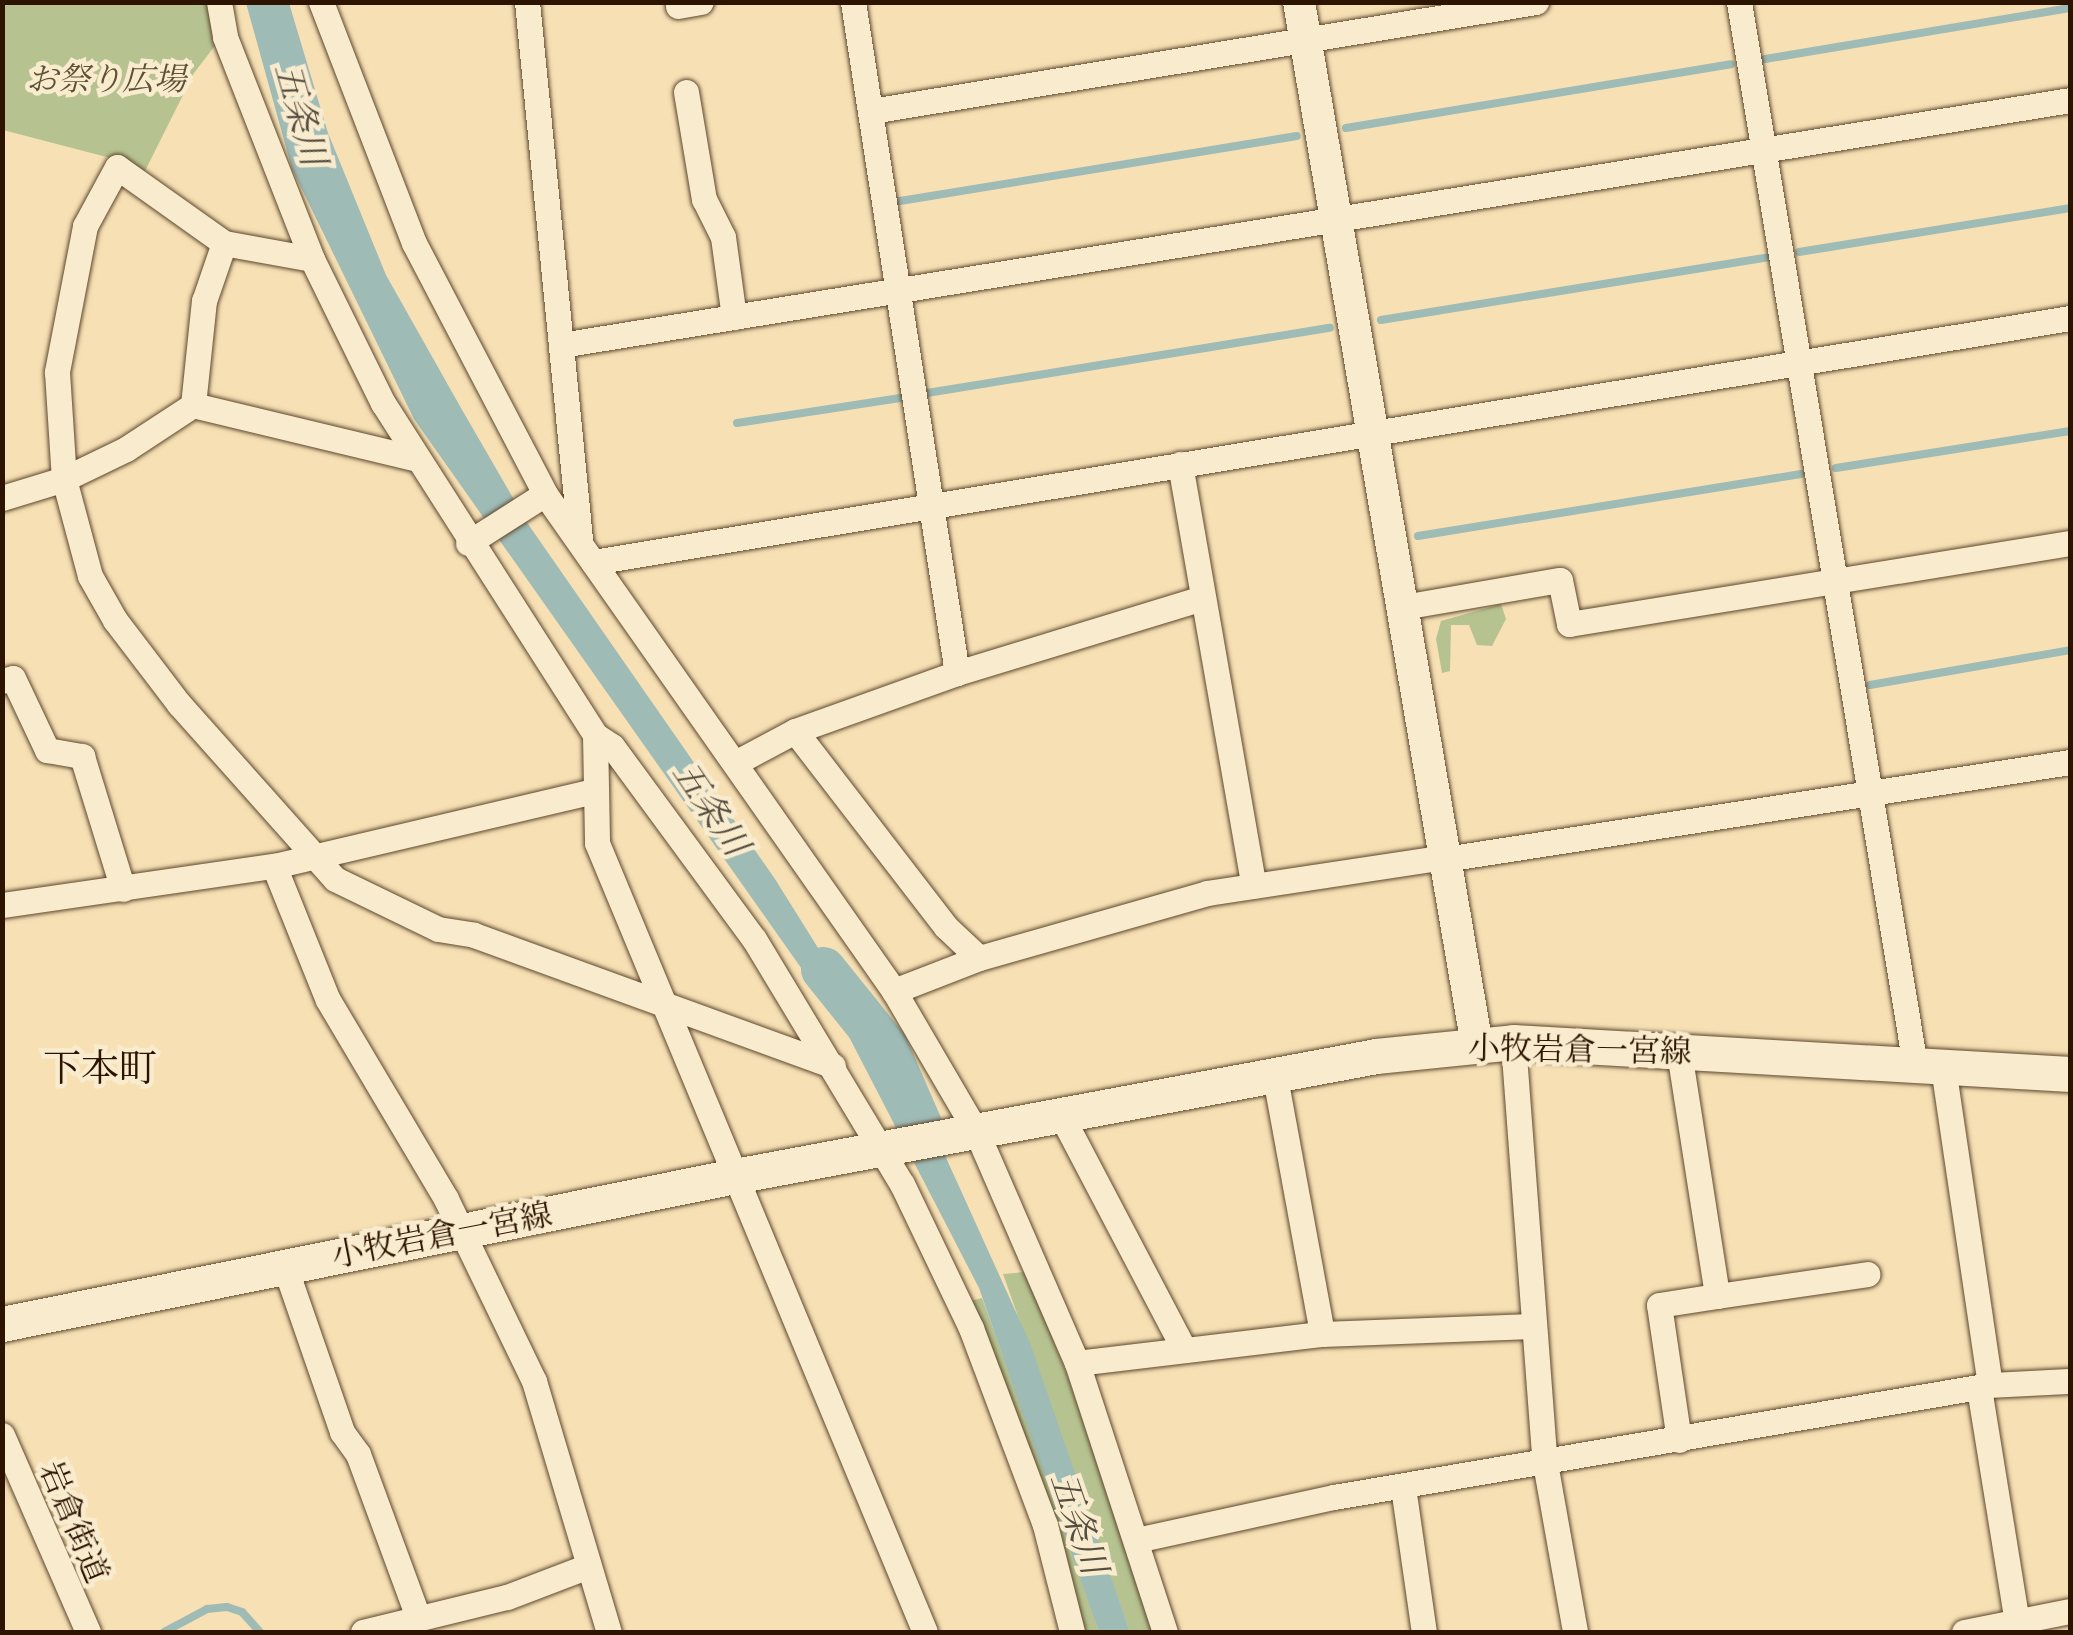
<!DOCTYPE html>
<meta charset="utf-8">
<style>
body{margin:0}
#map{position:relative;width:2073px;height:1635px;overflow:hidden;background:#f6e0b4;font-family:"Gentium Book Plus","Noto Serif JP",serif}
div>[style]{position:absolute}
[style*='--x']{left:calc(var(--x)*1px);top:calc(var(--y)*1px);width:calc(var(--w)*1px);rotate:calc(var(--a)*1deg)}
.green>*{inset:0;background:#b6c391}
.water>*{inset:0;background:#9fbbb6}
.stream>*{height:8px;margin:-4px;padding:0 4px;transform-origin:4px;border-radius:4px;background:#9fbbb6}
.river>*{height:45px;margin:-22.5px;padding:0 22.5px;transform-origin:22.5px;border-radius:22.5px;background:#9fbbb6}
.roads{filter:drop-shadow(0 0 2px #5e472d) drop-shadow(0 0 2px #5e472d)}
.minor>*{height:25px;margin:-12.5px;padding:0 12.5px;transform-origin:12.5px;border-radius:12.5px;background:#f9ebce}
.tertiary>*{height:32px;margin:-16px;padding:0 16px;transform-origin:16px;border-radius:16px;background:#f9ebce}
.secondary>*{height:35px;margin:-17.5px;padding:0 17.5px;transform-origin:17.5px;border-radius:17.5px;background:#f9ebce}
span{translate:-50% -50%;white-space:nowrap;text-align:center;line-height:1.15;-webkit-text-stroke:9px #f9ebce;paint-order:stroke}
.park-label{font-size:32px;color:#5c5133;font-style:italic}
.street-label{font-size:32px;color:#2c1400}
.water-label{font-size:35px;color:#544e40;font-style:italic}
.quarter-label{font-size:38px;color:#2c1400}
.frame{position:absolute;inset:0;border:5px solid #2c1400;pointer-events:none}
</style>
<div id="map">
<div class="green">
<i style="clip-path:polygon(2px 3px,211px 3px,217px 43px,194px 73px,143px 175px,122px 161px,3px 130px)"></i>
<i style="clip-path:polygon(1501px 604px,1506px 619px,1492px 646px,1477px 645px,1469px 625px,1451px 625px,1450px 671px,1442px 673px,1436px 639px,1441px 621px)"></i>
<i style="clip-path:polygon(1026px 1272px,1068px 1377px,1153px 1632px,1130px 1632px,1003px 1274px)"></i>
<i style="clip-path:polygon(982px 1298px,1073px 1548px,1099px 1632px,1084px 1632px,1016px 1410px,970px 1301px)"></i>
</div>
<div class="water">
<i style="clip-path:polygon(246px 3px,289px 3px,328px 133px,386px 275px,461px 408px,528px 524px,775px 879px,938px 1140px,1030px 1343px,1130px 1632px,1099px 1632px,979px 1288px,847px 1033px,414px 419px,292px 169px)"></i>
</div>
<div class="stream">
<i style="--x:1765;--y:59;--w:309;--a:-9.5"></i>
<i style="--x:1346;--y:128;--w:390;--a:-9.4"></i>
<i style="--x:894;--y:202;--w:408;--a:-9.3"></i>
<i style="--x:1799;--y:252;--w:275;--a:-9.2"></i>
<i style="--x:1381;--y:320;--w:392;--a:-9.2"></i>
<i style="--x:927;--y:393;--w:408;--a:-9.2"></i>
<i style="--x:737;--y:423;--w:165;--a:-8.7"></i>
<i style="--x:1836;--y:468;--w:237;--a:-9"></i>
<i style="--x:1418;--y:536;--w:388;--a:-9.2"></i>
<i style="--x:1870;--y:685;--w:203;--a:-9.9"></i>
<i style="--x:164;--y:1632;--w:49;--a:-28.1"></i>
<i style="--x:207;--y:1609;--w:20;--a:-6"></i>
<i style="--x:227;--y:1607;--w:16;--a:18"></i>
<i style="--x:242;--y:1612;--w:27;--a:48"></i>
</div>
<div class="river">
<i style="--x:823;--y:969;--w:99;--a:51.2"></i>
<i style="--x:885;--y:1046;--w:93;--a:66.5"></i>
</div>
<div class="roads">
<div class="minor">
<i style="--x:219;--y:2;--w:36;--a:80"></i>
<i style="--x:225;--y:37;--w:238;--a:68.6"></i>
<i style="--x:312;--y:259;--w:161;--a:63.8"></i>
<i style="--x:383;--y:403;--w:394;--a:57.4"></i>
<i style="--x:595;--y:735;--w:108;--a:88.9"></i>
<i style="--x:597;--y:843;--w:854;--a:67.43"></i>
<i style="--x:321;--y:2;--w:258;--a:68.9"></i>
<i style="--x:414;--y:243;--w:283;--a:62.4"></i>
<i style="--x:545;--y:494;--w:607;--a:54.92"></i>
<i style="--x:894;--y:991;--w:164;--a:59.7"></i>
<i style="--x:977;--y:1133;--w:251;--a:66.5"></i>
<i style="--x:1077;--y:1363;--w:283;--a:71.9"></i>
<i style="--x:527;--y:2;--w:540;--a:84.36"></i>
<i style="--x:853;--y:2;--w:679;--a:81.19"></i>
<i style="--x:957;--y:673;--w:172;--a:160.3"></i>
<i style="--x:795;--y:731;--w:247;--a:52.4"></i>
<i style="--x:946;--y:927;--w:45;--a:43.2"></i>
<i style="--x:1739;--y:2;--w:1077;--a:80.6"></i>
<i style="--x:678;--y:6;--w:23;--a:-10"></i>
<i style="--x:686;--y:92;--w:109;--a:80.5"></i>
<i style="--x:704;--y:199;--w:42;--a:63.4"></i>
<i style="--x:723;--y:237;--w:81;--a:82.2"></i>
<i style="--x:871;--y:111;--w:674;--a:-9.31"></i>
<i style="--x:312;--y:259;--w:89;--a:-169.7"></i>
<i style="--x:224;--y:243;--w:131;--a:-144.6"></i>
<i style="--x:117;--y:167;--w:67;--a:118.5"></i>
<i style="--x:85;--y:226;--w:149;--a:100.9"></i>
<i style="--x:57;--y:372;--w:107;--a:86.3"></i>
<i style="--x:64;--y:479;--w:100;--a:75"></i>
<i style="--x:90;--y:576;--w:51;--a:60.4"></i>
<i style="--x:115;--y:620;--w:106;--a:52.7"></i>
<i style="--x:179;--y:704;--w:234;--a:48.3"></i>
<i style="--x:335;--y:879;--w:114;--a:25.9"></i>
<i style="--x:438;--y:929;--w:36;--a:9"></i>
<i style="--x:474;--y:935;--w:382;--a:20"></i>
<i style="--x:561;--y:345;--w:1529;--a:-9.22"></i>
<i style="--x:193;--y:405;--w:105;--a:-84"></i>
<i style="--x:204;--y:301;--w:61;--a:-71"></i>
<i style="--x:1180;--y:464;--w:428;--a:80.1"></i>
<i style="--x:2;--y:498;--w:65;--a:-17"></i>
<i style="--x:64;--y:479;--w:69;--a:-25.8"></i>
<i style="--x:126;--y:449;--w:80;--a:-33.3"></i>
<i style="--x:193;--y:405;--w:227;--a:13.5"></i>
<i style="--x:468;--y:543;--w:91;--a:-32.5"></i>
<i style="--x:593;--y:562;--w:1497;--a:-9.38"></i>
<i style="--x:1403;--y:607;--w:159;--a:-9.8"></i>
<i style="--x:1560;--y:580;--w:45;--a:78.4"></i>
<i style="--x:1569;--y:624;--w:508;--a:-9.18"></i>
<i style="--x:957;--y:673;--w:257;--a:-17"></i>
<i style="--x:2;--y:681;--w:11;--a:-15"></i>
<i style="--x:13;--y:678;--w:80;--a:64.7"></i>
<i style="--x:47;--y:750;--w:36;--a:10"></i>
<i style="--x:82;--y:756;--w:139;--a:72.9"></i>
<i style="--x:595;--y:735;--w:20;--a:33"></i>
<i style="--x:612;--y:746;--w:240;--a:53.7"></i>
<i style="--x:754;--y:939;--w:286;--a:58.9"></i>
<i style="--x:902;--y:1184;--w:160;--a:64.4"></i>
<i style="--x:971;--y:1328;--w:210;--a:69.4"></i>
<i style="--x:1045;--y:1525;--w:110;--a:75.8"></i>
<i style="--x:735;--y:763;--w:68;--a:-28.1"></i>
<i style="--x:1445;--y:859;--w:632;--a:-8.82"></i>
<i style="--x:274;--y:866;--w:144;--a:68.1"></i>
<i style="--x:328;--y:1000;--w:231;--a:59.3"></i>
<i style="--x:446;--y:1199;--w:202;--a:64.2"></i>
<i style="--x:534;--y:1381;--w:262;--a:73.4"></i>
<i style="--x:2;--y:905;--w:275;--a:-8.2"></i>
<i style="--x:274;--y:866;--w:328;--a:-13.2"></i>
<i style="--x:894;--y:991;--w:91;--a:-21.2"></i>
<i style="--x:979;--y:958;--w:237;--a:-15.9"></i>
<i style="--x:1207;--y:893;--w:240;--a:-8.6"></i>
<i style="--x:1513;--y:1042;--w:422;--a:85.7"></i>
<i style="--x:1545;--y:1463;--w:172;--a:79.9"></i>
<i style="--x:1679;--y:1052;--w:247;--a:81.1"></i>
<i style="--x:1717;--y:1296;--w:152;--a:-8.3"></i>
<i style="--x:1943;--y:1067;--w:321;--a:81.6"></i>
<i style="--x:1275;--y:1077;--w:261;--a:79.6"></i>
<i style="--x:1062;--y:1117;--w:259;--a:62.3"></i>
<i style="--x:285;--y:1267;--w:175;--a:70.9"></i>
<i style="--x:342;--y:1432;--w:27;--a:54"></i>
<i style="--x:358;--y:1454;--w:171;--a:69.8"></i>
<i style="--x:1077;--y:1363;--w:247;--a:-6.8"></i>
<i style="--x:1322;--y:1334;--w:210;--a:-2.2"></i>
<i style="--x:1979;--y:1388;--w:237;--a:80.8"></i>
<i style="--x:2;--y:1435;--w:215;--a:66.4"></i>
<i style="--x:1679;--y:1440;--w:136;--a:-98.4"></i>
<i style="--x:1659;--y:1305;--w:59;--a:-8.8"></i>
<i style="--x:1403;--y:1487;--w:147;--a:81.8"></i>
<i style="--x:1136;--y:1540;--w:203;--a:-12.3"></i>
<i style="--x:1334;--y:1497;--w:665;--a:-9.69"></i>
<i style="--x:1990;--y:1385;--w:80;--a:-2.9"></i>
<i style="--x:363;--y:1632;--w:148;--a:-13.7"></i>
<i style="--x:507;--y:1597;--w:87;--a:-20.9"></i>
<i style="--x:1964;--y:1632;--w:108;--a:-11.2"></i>
</div>
<div class="tertiary">
<i style="--x:1299;--y:2;--w:1058;--a:80.32"></i>
</div>
<div class="secondary">
<i style="--x:2;--y:1324;--w:748;--a:-11.42"></i>
<i style="--x:735;--y:1176;--w:652;--a:-10.6"></i>
<i style="--x:1376;--y:1056;--w:138;--a:-5.8"></i>
<i style="--x:1513;--y:1042;--w:558;--a:3.29"></i>
</div>
</div>
<div class="park-label">
<span style="left:106px;top:79px">お祭り広場</span>
</div>
<div class="street-label">
<span style="left:1580px;top:1050px;rotate:1deg">小牧岩倉一宮線</span>
<span style="left:442px;top:1235px;rotate:-11deg">小牧岩倉一宮線</span>
<span style="left:74px;top:1522px;rotate:67deg">岩倉街道</span>
</div>
<div class="water-label">
<span style="left:301px;top:114px;rotate:74deg">五条川</span>
<span style="left:711px;top:808px;rotate:56deg">五条川</span>
<span style="left:1079px;top:1523px;rotate:71deg">五条川</span>
</div>
<div class="quarter-label">
<span style="left:100px;top:1068px">下本町</span>
</div>
<div class="frame"></div>
</div>
